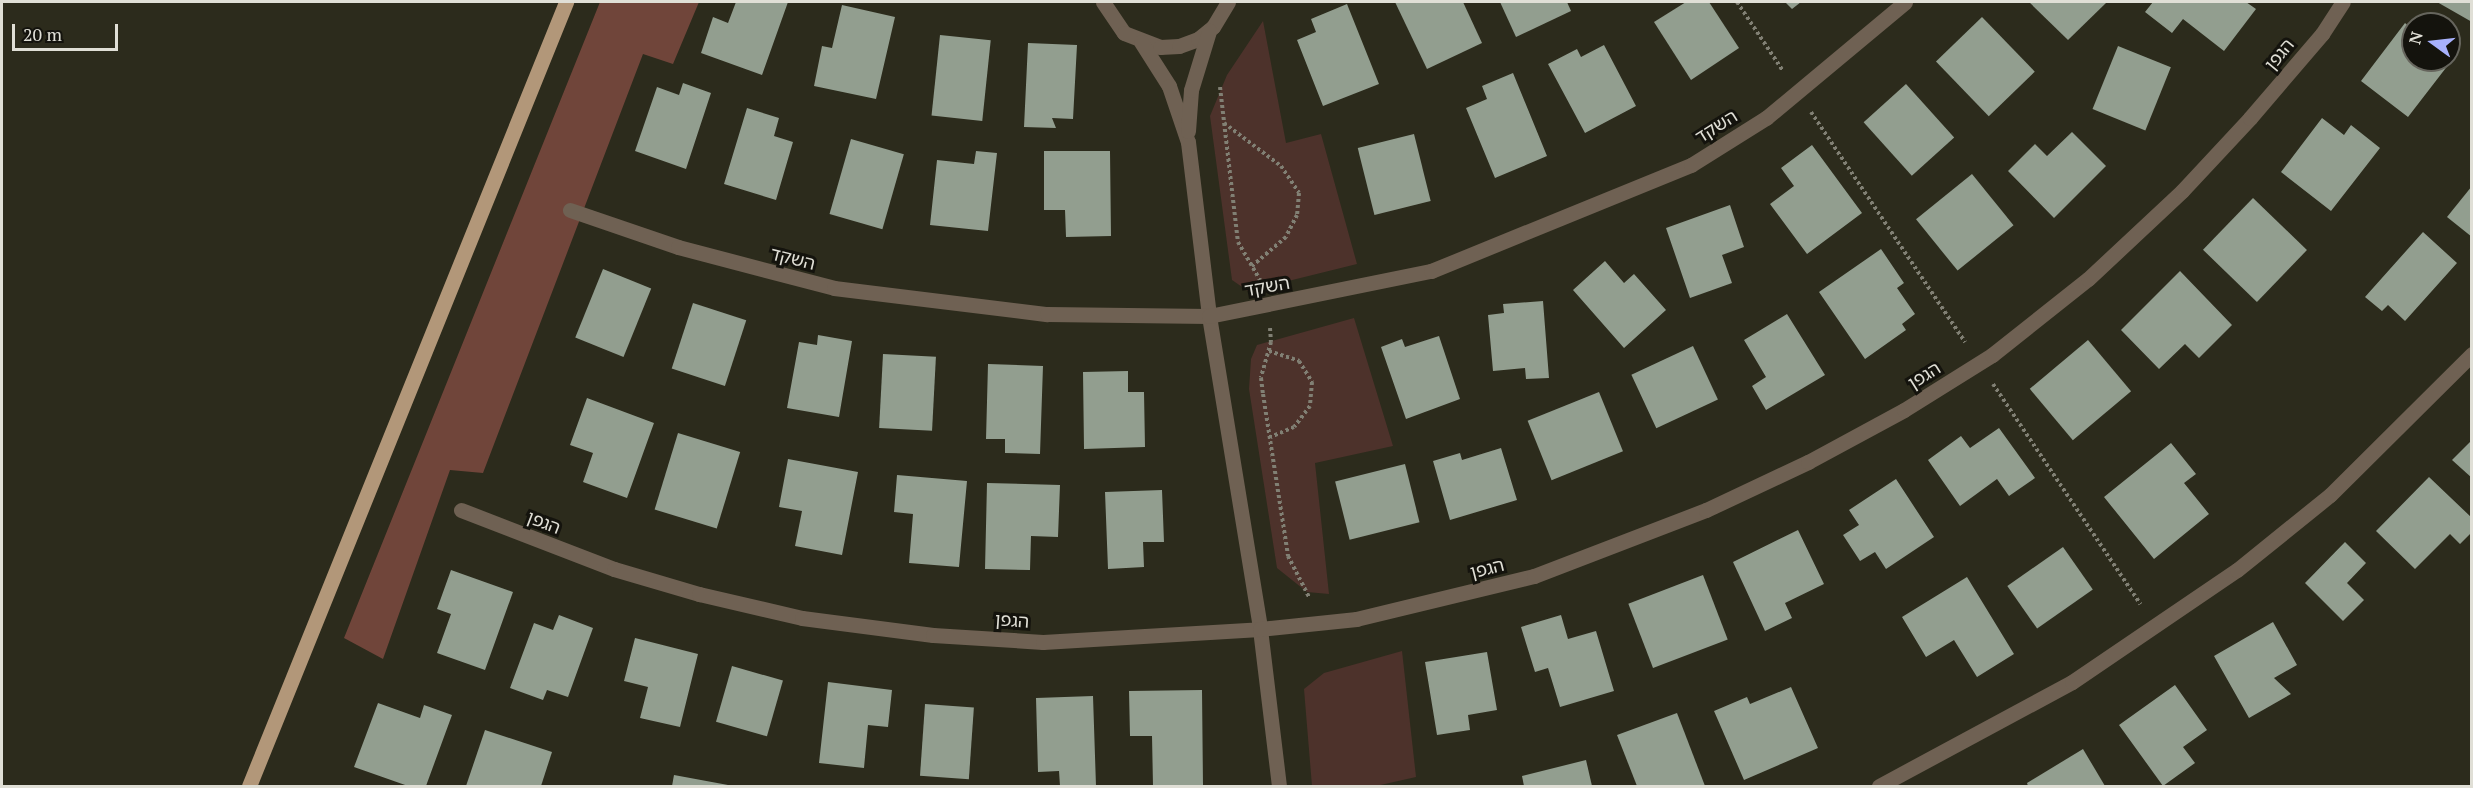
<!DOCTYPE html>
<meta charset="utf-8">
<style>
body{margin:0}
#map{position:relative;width:2473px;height:788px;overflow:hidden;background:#2c2b1c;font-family:"PT Serif","Noto Sans Hebrew",serif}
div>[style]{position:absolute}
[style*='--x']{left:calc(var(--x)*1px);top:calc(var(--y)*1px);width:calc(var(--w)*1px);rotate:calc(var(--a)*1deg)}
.green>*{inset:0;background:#4d322b}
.forest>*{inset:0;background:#70453a}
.building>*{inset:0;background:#929e8f;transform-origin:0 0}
.path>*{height:4px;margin-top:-2px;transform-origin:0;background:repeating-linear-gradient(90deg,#818074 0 3px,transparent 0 6px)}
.minor>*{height:15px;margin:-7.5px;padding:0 7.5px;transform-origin:7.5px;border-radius:7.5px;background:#6f6153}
.major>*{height:15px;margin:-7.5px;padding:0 7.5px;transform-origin:7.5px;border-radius:7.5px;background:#b29779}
span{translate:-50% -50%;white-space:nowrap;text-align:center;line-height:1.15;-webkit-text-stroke:6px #14130d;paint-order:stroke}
.street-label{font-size:18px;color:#e0dfd6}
.frame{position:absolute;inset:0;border:3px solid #e0dfd6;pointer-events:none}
.north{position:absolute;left:2401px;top:12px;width:60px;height:60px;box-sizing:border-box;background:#14130d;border:2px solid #66655d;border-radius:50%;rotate:285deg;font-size:16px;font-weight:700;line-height:24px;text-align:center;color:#e0dfd6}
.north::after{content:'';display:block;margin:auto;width:21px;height:27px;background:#a7b1fc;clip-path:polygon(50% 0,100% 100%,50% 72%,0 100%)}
.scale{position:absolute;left:12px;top:24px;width:106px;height:27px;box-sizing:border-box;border:3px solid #e0dfd6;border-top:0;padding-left:8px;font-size:18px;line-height:21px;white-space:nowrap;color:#e0dfd6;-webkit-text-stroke:4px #14130d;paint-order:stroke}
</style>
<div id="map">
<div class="green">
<i style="clip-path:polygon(1263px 21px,1286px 143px,1321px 134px,1357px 264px,1248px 291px,1232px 280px,1210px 116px,1227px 75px)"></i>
<i style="clip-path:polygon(1354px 318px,1393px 446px,1315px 463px,1329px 594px,1307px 592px,1277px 568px,1249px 389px,1251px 359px,1257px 345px)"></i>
<i style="clip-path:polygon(1402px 651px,1416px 777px,1376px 786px,1312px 786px,1304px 689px,1324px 673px)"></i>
</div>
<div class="forest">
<i style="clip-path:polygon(600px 2px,699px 2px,673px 64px,643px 54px,483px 473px,450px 470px,383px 659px,344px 638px)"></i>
</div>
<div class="building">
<i style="clip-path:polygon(736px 2px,788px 2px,762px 75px,701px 53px,713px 17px,728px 23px)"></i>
<i style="clip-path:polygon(1395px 2px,1463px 2px,1482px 43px,1427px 69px)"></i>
<i style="clip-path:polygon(1500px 2px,1567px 2px,1571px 11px,1516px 37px)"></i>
<i style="clip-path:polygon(1686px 2px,1709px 2px,1739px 48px,1691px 80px,1654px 22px)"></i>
<i style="clip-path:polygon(1785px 2px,1801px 2px,1792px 9px)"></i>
<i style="clip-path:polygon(2029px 2px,2107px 2px,2068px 40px)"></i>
<i style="clip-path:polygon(2153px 2px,2246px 2px,2256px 9px,2224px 51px,2183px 19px,2172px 33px,2145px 12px)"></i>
<i style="clip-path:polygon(2437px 2px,2472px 2px,2472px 22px)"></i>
<i style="clip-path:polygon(1347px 4px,1379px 84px,1323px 106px,1297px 40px,1316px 32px,1311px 19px)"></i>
<i style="clip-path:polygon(842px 5px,895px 17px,876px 99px,814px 86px,822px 46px,832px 48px)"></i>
<i style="left:1982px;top:17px;width:76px;height:64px;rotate:46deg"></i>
<i style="clip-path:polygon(2405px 23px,2413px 30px,2413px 60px,2452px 60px,2408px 117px,2361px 81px)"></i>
<i style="left:940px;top:35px;width:51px;height:81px;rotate:6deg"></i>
<i style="clip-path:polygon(1028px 43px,1077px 45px,1073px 119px,1052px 118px,1056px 128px,1024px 127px)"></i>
<i style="clip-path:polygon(1604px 45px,1636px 106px,1585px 133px,1548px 64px,1577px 49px,1581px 57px)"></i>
<i style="left:2118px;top:46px;width:57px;height:68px;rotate:22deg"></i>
<i style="clip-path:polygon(1513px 73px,1547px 156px,1495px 178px,1466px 108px,1487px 99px,1482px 86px)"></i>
<i style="clip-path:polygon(683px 83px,711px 93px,686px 169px,635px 151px,657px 87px,679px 95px)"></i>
<i style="left:1906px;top:84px;width:72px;height:57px;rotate:48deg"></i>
<i style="clip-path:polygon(747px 108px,779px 118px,774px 136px,793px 142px,776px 200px,724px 184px)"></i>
<i style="clip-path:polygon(2322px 118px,2344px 135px,2351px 125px,2380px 148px,2331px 211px,2281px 172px)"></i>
<i style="clip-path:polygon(2072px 132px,2106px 166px,2054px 218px,2008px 171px,2035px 144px,2047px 156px)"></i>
<i style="left:1414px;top:134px;width:69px;height:58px;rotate:76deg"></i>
<i style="left:851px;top:139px;width:55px;height:78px;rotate:16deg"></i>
<i style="clip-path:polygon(1812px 145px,1862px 213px,1807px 254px,1770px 204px,1794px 186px,1781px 168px)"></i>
<i style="clip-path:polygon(976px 151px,997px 153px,988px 231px,930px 225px,937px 160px,974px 164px)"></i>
<i style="clip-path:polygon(1044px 151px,1110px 151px,1111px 236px,1066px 237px,1065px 210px,1044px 210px)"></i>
<i style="left:1972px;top:174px;width:66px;height:72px;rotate:51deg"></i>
<i style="clip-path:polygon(2472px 186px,2472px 237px,2447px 217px)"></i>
<i style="left:2253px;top:198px;width:75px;height:72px;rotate:44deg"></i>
<i style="clip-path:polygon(1730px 205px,1744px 247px,1722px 255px,1732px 283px,1690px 298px,1666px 228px)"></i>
<i style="clip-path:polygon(2423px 232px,2457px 263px,2405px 321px,2388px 305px,2382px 311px,2365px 297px)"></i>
<i style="clip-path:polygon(1881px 249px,1904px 283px,1897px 288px,1915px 314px,1902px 324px,1906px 330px,1865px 359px,1819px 292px)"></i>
<i style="clip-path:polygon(1605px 261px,1624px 283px,1634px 274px,1666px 310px,1624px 348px,1573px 290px)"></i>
<i style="left:603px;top:269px;width:52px;height:74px;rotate:22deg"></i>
<i style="clip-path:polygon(2180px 271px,2232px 325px,2199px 358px,2185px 344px,2159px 369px,2121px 330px)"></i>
<i style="clip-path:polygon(1543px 301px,1549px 378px,1526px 379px,1525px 368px,1493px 371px,1488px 315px,1504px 313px,1503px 304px)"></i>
<i style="left:693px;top:303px;width:56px;height:69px;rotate:18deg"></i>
<i style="clip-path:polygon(1787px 314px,1825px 375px,1766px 410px,1752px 386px,1766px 377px,1744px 340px)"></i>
<i style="clip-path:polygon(818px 335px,852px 341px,839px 417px,787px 408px,799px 342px,817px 345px)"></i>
<i style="clip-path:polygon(1439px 336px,1460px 399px,1406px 419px,1381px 347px,1402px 339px,1405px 347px)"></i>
<i style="left:2088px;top:340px;width:67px;height:76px;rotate:50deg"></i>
<i style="left:1693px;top:346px;width:59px;height:68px;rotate:65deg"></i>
<i style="left:883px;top:354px;width:53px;height:74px;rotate:3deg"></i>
<i style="clip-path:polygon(988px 364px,1043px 366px,1040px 454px,1005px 453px,1005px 439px,986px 439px)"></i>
<i style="clip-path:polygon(1128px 371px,1128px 392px,1144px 392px,1145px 447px,1084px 449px,1083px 372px)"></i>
<i style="left:1599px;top:392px;width:64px;height:77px;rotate:68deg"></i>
<i style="clip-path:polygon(587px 398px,654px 423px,627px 498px,583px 482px,593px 453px,570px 445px)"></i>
<i style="clip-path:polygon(1999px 428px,2035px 478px,2009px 496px,1997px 479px,1960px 506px,1928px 460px,1961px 436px,1970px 448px)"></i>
<i style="left:678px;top:433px;width:65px;height:80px;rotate:17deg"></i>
<i style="clip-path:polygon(2472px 440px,2472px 478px,2452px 460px)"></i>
<i style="clip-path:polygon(2171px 443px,2196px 474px,2184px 483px,2209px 514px,2154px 559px,2104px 497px)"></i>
<i style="clip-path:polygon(1501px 448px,1517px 500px,1450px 520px,1433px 461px,1460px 453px,1462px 460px)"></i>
<i style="clip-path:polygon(788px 459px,858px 472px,842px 555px,795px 546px,802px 511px,779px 507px)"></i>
<i style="left:1405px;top:464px;width:60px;height:72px;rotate:76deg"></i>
<i style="clip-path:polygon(897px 475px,967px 481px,959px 567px,909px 563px,913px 514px,894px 512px)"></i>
<i style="clip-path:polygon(2429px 477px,2472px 518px,2472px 532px,2460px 544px,2450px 534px,2415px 569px,2376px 531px)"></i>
<i style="clip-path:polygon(1896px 479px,1934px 537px,1886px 569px,1875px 552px,1860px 561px,1843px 535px,1859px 525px,1849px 510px)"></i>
<i style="clip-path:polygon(987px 483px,1060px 485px,1058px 537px,1031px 536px,1030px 570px,985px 569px)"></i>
<i style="clip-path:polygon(1162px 490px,1164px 542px,1143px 542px,1144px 567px,1108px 569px,1105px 492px)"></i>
<i style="clip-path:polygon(1798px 530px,1824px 584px,1785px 603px,1792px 618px,1765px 631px,1733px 562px)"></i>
<i style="clip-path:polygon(2345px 542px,2366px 563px,2347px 583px,2364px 600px,2343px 621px,2305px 583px)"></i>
<i style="left:2063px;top:547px;width:52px;height:68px;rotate:55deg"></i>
<i style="clip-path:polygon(451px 570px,513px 592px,485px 670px,437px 653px,451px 614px,437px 609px)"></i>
<i style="left:1703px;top:575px;width:69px;height:80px;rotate:69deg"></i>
<i style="clip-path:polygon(1967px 577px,2014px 654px,1977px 677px,1954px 640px,1926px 657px,1902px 617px)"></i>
<i style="clip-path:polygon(559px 615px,593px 628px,568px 697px,547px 690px,543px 700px,510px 688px,534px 623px,553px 630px)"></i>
<i style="clip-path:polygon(1561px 615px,1568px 639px,1596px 631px,1614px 691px,1560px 707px,1548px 668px,1535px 672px,1521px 627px)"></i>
<i style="clip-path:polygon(2273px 622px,2297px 665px,2274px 678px,2291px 694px,2249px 718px,2214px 656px)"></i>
<i style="clip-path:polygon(635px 638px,698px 654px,680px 727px,640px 718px,648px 687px,624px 681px)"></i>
<i style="clip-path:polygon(1487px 652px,1497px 710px,1468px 715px,1470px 730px,1437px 735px,1425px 662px)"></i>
<i style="left:732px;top:666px;width:53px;height:58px;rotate:16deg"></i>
<i style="clip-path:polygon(828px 682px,892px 690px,888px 727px,868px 725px,864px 768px,819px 763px)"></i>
<i style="clip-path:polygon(2175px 685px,2207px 730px,2183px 747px,2195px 763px,2163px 786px,2119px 725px)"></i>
<i style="clip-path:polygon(1791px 687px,1818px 748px,1744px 780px,1714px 711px,1747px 697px,1750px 704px)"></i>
<i style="clip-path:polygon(1202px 690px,1203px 786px,1153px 786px,1152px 736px,1130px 736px,1129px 691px)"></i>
<i style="clip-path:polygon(1093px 696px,1096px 786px,1060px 786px,1059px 771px,1038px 772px,1036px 698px)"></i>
<i style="clip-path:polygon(378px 703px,420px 718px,424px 705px,452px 715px,426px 786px,408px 786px,354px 767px)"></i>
<i style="left:925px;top:704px;width:49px;height:72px;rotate:4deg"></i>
<i style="clip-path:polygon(1677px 713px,1705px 786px,1637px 786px,1617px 735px)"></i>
<i style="clip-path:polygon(485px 730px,552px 752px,541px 786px,466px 786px)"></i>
<i style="clip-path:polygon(2083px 749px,2105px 786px,2028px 786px,2027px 783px)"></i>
<i style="clip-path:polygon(1586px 760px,1592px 786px,1524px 786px,1522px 776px)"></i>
<i style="clip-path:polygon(674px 775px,728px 785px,728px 786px,672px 786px)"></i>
</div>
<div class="path">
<i style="--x:1737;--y:2;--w:83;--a:56.3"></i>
<i style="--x:1220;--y:87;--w:156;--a:83.4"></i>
<i style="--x:1238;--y:242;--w:44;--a:59.9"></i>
<i style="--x:1811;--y:112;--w:277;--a:56.2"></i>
<i style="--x:1224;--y:123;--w:71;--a:37"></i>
<i style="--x:1281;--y:166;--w:32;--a:56"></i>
<i style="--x:1299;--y:193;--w:22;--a:95"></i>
<i style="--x:1297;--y:215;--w:25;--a:117"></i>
<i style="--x:1286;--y:237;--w:45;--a:139.5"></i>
<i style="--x:1270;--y:328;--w:14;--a:86"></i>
<i style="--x:1271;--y:342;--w:37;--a:106"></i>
<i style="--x:1261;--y:378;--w:16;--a:83"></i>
<i style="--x:1263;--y:394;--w:164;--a:81.2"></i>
<i style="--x:1288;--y:556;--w:46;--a:62.9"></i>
<i style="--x:1269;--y:351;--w:32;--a:18"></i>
<i style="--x:1299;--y:361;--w:25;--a:58"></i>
<i style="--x:1312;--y:382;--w:24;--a:95"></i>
<i style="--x:1310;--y:406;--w:26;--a:127"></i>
<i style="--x:1294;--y:427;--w:26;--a:157"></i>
<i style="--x:1993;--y:384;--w:265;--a:56.2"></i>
</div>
<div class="minor">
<i style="--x:1103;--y:2;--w:37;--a:56"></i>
<i style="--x:1124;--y:33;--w:39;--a:21"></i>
<i style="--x:1160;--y:47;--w:19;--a:-3"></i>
<i style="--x:1179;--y:46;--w:20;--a:-20"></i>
<i style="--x:1198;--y:39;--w:19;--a:-39"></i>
<i style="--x:1213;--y:27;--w:29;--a:-59"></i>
<i style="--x:1141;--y:42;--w:52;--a:57.5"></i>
<i style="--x:1169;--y:86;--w:59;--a:71.3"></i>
<i style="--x:1188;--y:142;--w:175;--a:83.1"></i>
<i style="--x:1209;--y:316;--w:317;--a:80.7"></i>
<i style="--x:1260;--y:629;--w:158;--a:83.1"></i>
<i style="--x:1188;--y:131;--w:41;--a:-85.8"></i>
<i style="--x:1191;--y:90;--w:62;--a:-73"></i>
<i style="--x:570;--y:210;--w:114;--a:18.9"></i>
<i style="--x:678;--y:247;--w:161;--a:14.7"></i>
<i style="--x:834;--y:288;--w:215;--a:7"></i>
<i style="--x:1047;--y:314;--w:162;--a:0.7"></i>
<i style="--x:1209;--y:316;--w:227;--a:-11.5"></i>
<i style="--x:1431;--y:271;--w:281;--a:-22.2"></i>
<i style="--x:1691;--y:165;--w:89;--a:-32.1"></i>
<i style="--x:1766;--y:118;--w:181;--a:-39.8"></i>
<i style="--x:461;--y:510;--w:164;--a:21.1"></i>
<i style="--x:614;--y:569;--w:89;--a:16.4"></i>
<i style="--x:699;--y:594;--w:106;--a:13.1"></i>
<i style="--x:802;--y:618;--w:132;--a:7.4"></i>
<i style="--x:933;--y:635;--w:110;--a:3.6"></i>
<i style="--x:1043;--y:642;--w:217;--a:-3.4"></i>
<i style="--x:1260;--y:629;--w:97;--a:-5.9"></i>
<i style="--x:1356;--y:619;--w:183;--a:-13.6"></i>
<i style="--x:1534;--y:576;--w:184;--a:-21"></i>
<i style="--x:1706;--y:510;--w:113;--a:-25.2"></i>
<i style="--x:1808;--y:462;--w:109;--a:-28.4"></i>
<i style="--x:1904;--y:410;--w:104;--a:-32"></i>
<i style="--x:1992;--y:355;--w:122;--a:-38.4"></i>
<i style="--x:2088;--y:279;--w:129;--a:-43.1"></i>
<i style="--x:2182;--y:191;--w:100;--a:-47"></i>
<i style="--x:2250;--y:118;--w:111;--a:-49.4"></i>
<i style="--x:2322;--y:34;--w:38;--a:-57"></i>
<i style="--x:1879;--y:786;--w:219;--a:-28.3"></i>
<i style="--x:2072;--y:682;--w:199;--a:-34.2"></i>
<i style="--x:2237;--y:570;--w:119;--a:-38.9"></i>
<i style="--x:2330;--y:495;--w:200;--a:-44.8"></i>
</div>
<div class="major">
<i style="--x:249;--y:786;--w:846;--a:-67.98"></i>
</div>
<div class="street-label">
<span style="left:2279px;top:54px;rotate:-50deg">הגפן</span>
<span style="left:1716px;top:126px;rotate:-32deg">השקד</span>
<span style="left:793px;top:258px;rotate:14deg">השקד</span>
<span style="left:1267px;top:286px;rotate:-10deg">השקד</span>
<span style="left:1924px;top:375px;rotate:-32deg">הגפן</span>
<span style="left:544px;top:522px;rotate:21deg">הגפן</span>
<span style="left:1487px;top:568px;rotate:-14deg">הגפן</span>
<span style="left:1012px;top:620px;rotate:4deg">הגפן</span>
</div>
<div class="frame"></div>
<div class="north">N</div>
<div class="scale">20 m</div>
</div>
